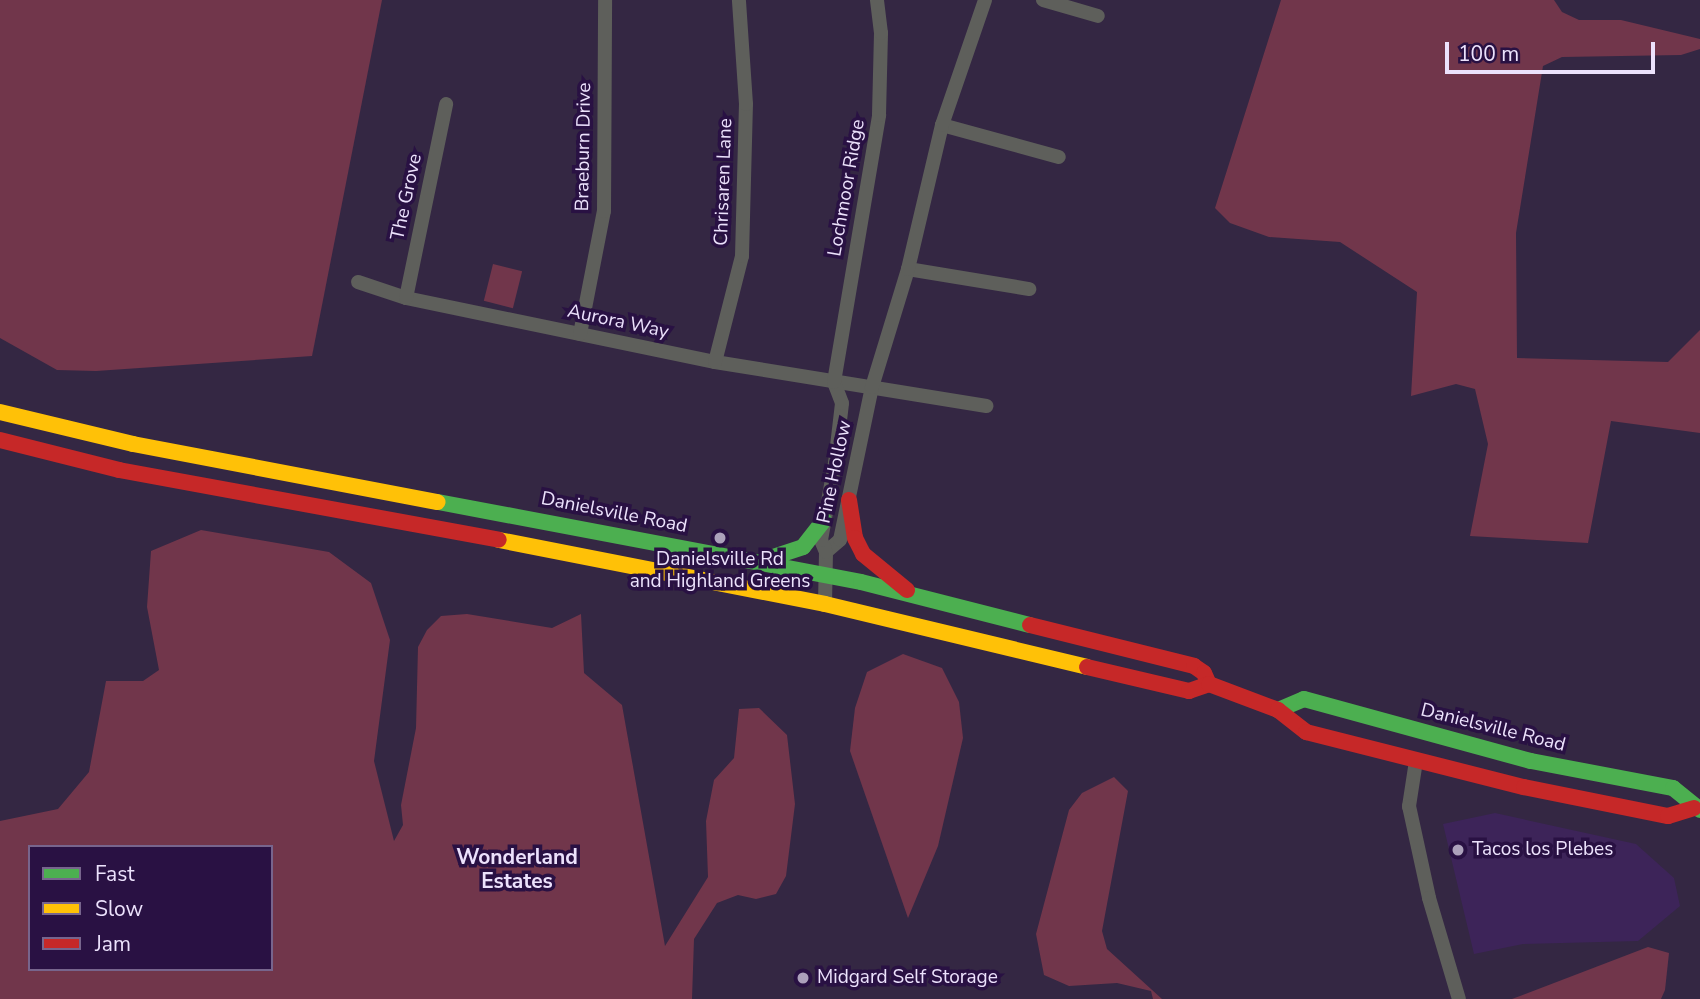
<!DOCTYPE html>
<style>
body{margin:0}
#map{position:relative;width:1700px;height:999px;overflow:hidden;background:#342743;font-family:"Nunito Sans",sans-serif}
div>[style]{position:absolute}
[style*='--x']{left:calc(var(--x)*1px);top:calc(var(--y)*1px);width:calc(var(--w)*1px);rotate:calc(var(--a)*1deg)}
.built>*{inset:0;background:#3d2459}
.green>*{inset:0;background:#71364b;transform-origin:0 0}
.street>*{height:14px;margin:-7px;padding:0 7px;transform-origin:7px;border-radius:7px;background:#5e5f5b}
.fast>*{height:16px;margin:-8px;padding:0 8px;transform-origin:8px;border-radius:8px;background:#4caf50}
.slow>*{height:16px;margin:-8px;padding:0 8px;transform-origin:8px;border-radius:8px;background:#ffc107}
.jam>*{height:16px;margin:-8px;padding:0 8px;transform-origin:8px;border-radius:8px;background:#c62828}
.dots>*{width:19px;height:19px;translate:-50% -50%;box-sizing:border-box;border:4px solid #291143;border-radius:50%}
span{translate:-50% -50%;white-space:nowrap;text-align:center;line-height:1.15;-webkit-text-stroke:7px #291143;paint-order:stroke}
.street-label{font-size:19px;color:#ece2fc}
.poi-label{font-size:19px;color:#ece2fc}
.left{translate:0 -50%;text-align:left}
.neighbourhood-label{font-size:21px;color:#ece2fc;font-weight:700}
.legend{position:absolute;left:28px;top:845px;width:245px;height:126px;box-sizing:border-box;background:#291143;border:2px solid #77658d;margin:0;padding:9px 12px;list-style:none;font-size:21px;color:#ece2fc}
.legend li{display:flex;align-items:center;gap:14px;height:35px}
.legend b{width:35px;border:2px solid #77658d}
.scale{position:absolute;left:1445px;top:42px;width:210px;height:32px;box-sizing:border-box;border:4px solid #ece2fc;border-top:0;padding-left:9px;font-size:21px;line-height:24px;white-space:nowrap;color:#ece2fc;-webkit-text-stroke:5px #291143;paint-order:stroke}
</style>
<div id="map">
<div class="built">
<i style="clip-path:polygon(1495px 813px,1636px 844px,1674px 878px,1680px 906px,1638px 941px,1523px 944px,1474px 954px,1443px 824px)"></i>
</div>
<div class="green">
<i style="clip-path:polygon(0 0,382px 0,312px 356px,96px 371px,57px 370px,0 338px)"></i>
<i style="clip-path:polygon(1281px 0,1554px 0,1562px 12px,1579px 20px,1621px 20px,1700px 39px,1700px 49px,1681px 55px,1562px 57px,1543px 66px,1516px 233px,1517px 358px,1668px 362px,1700px 330px,1700px 433px,1611px 421px,1588px 543px,1470px 536px,1488px 444px,1475px 389px,1456px 384px,1411px 396px,1417px 292px,1340px 242px,1269px 237px,1230px 223px,1215px 208px)"></i>
<i style="left:493px;top:264px;width:30px;height:38px;rotate:14deg"></i>
<i style="clip-path:polygon(evenodd,201px 530px,329px 552px,371px 583px,390px 640px,374px 761px,394px 841px,403px 825px,401px 805px,416px 728px,418px 647px,427px 630px,441px 616px,467px 614px,552px 628px,581px 614px,584px 673px,622px 705px,665px 946px,708px 877px,706px 821px,714px 780px,734px 758px,739px 709px,759px 708px,787px 735px,795px 804px,786px 876px,776px 894px,756px 899px,738px 895px,717px 903px,694px 939px,692px 999px,0 999px,0 821px,58px 809px,89px 772px,106px 681px,143px 681px,159px 670px,147px 607px,151px 551px,201px 530px,30px 847px,271px 847px,271px 969px,30px 969px,30px 847px)"></i>
<i style="clip-path:polygon(903px 654px,942px 668px,959px 702px,963px 738px,938px 846px,908px 918px,850px 751px,855px 708px,867px 672px)"></i>
<i style="clip-path:polygon(1114px 777px,1128px 791px,1102px 931px,1107px 949px,1162px 999px,1153px 999px,1151px 991px,1117px 983px,1069px 986px,1044px 975px,1036px 934px,1069px 810px,1082px 793px)"></i>
<i style="clip-path:polygon(1648px 947px,1669px 953px,1665px 990px,1661px 999px,1512px 999px)"></i>
</div>
<div class="street">
<i style="--x:1043;--y:0;--w:57;--a:16.2"></i>
<i style="--x:942;--y:125;--w:121;--a:15.3"></i>
<i style="--x:908;--y:269;--w:123;--a:9.4"></i>
<i style="--x:358;--y:282;--w:51;--a:18.4"></i>
<i style="--x:406;--y:298;--w:316;--a:11.7"></i>
<i style="--x:715;--y:362;--w:275;--a:9.2"></i>
<i style="--x:406;--y:298;--w:198;--a:-78.3"></i>
<i style="--x:580;--y:334;--w:125;--a:-79"></i>
<i style="--x:604;--y:211;--w:211;--a:-89.7"></i>
<i style="--x:715;--y:362;--w:109;--a:-75.7"></i>
<i style="--x:742;--y:256;--w:152;--a:-88.5"></i>
<i style="--x:746;--y:104;--w:104;--a:-93.9"></i>
<i style="--x:826;--y:552;--w:18;--a:-41"></i>
<i style="--x:840;--y:540;--w:156;--a:-78.2"></i>
<i style="--x:872;--y:387;--w:123;--a:-73"></i>
<i style="--x:908;--y:269;--w:148;--a:-76.7"></i>
<i style="--x:942;--y:125;--w:132;--a:-71"></i>
<i style="--x:825;--y:604;--w:52;--a:-88.9"></i>
<i style="--x:826;--y:552;--w:13;--a:-113"></i>
<i style="--x:821;--y:540;--w:78;--a:-79.7"></i>
<i style="--x:835;--y:463;--w:60;--a:-83.3"></i>
<i style="--x:842;--y:403;--w:22;--a:-111"></i>
<i style="--x:834;--y:382;--w:271;--a:-80.4"></i>
<i style="--x:879;--y:115;--w:82;--a:-88.6"></i>
<i style="--x:881;--y:33;--w:33;--a:-97"></i>
<i style="--x:1416;--y:761;--w:46;--a:98.8"></i>
<i style="--x:1409;--y:806;--w:94;--a:77.7"></i>
<i style="--x:1429;--y:898;--w:105;--a:73.5"></i>
</div>
<div class="fast">
<i style="--x:438;--y:502;--w:430;--a:10.7"></i>
<i style="--x:861;--y:582;--w:174;--a:14.3"></i>
<i style="--x:764;--y:560;--w:41;--a:-18.4"></i>
<i style="--x:803;--y:547;--w:34;--a:-52"></i>
<i style="--x:1278;--y:710;--w:28;--a:-23"></i>
<i style="--x:1304;--y:699;--w:235;--a:15.3"></i>
<i style="--x:1531;--y:761;--w:145;--a:10.8"></i>
<i style="--x:1673;--y:788;--w:35;--a:39"></i>
</div>
<div class="slow">
<i style="--x:0;--y:412;--w:137;--a:13.5"></i>
<i style="--x:133;--y:444;--w:310;--a:10.8"></i>
<i style="--x:499;--y:540;--w:332;--a:11.1"></i>
<i style="--x:825;--y:604;--w:269;--a:13.5"></i>
</div>
<div class="jam">
<i style="--x:0;--y:440;--w:123;--a:14.1"></i>
<i style="--x:119;--y:470;--w:386;--a:10.4"></i>
<i style="--x:849;--y:500;--w:38;--a:81"></i>
<i style="--x:855;--y:538;--w:18;--a:63"></i>
<i style="--x:863;--y:554;--w:57;--a:39.3"></i>
<i style="--x:1030;--y:625;--w:169;--a:14"></i>
<i style="--x:1194;--y:666;--w:12;--a:35"></i>
<i style="--x:1204;--y:673;--w:12;--a:66"></i>
<i style="--x:1087;--y:667;--w:105;--a:13.2"></i>
<i style="--x:1189;--y:691;--w:21;--a:-19"></i>
<i style="--x:1209;--y:684;--w:74;--a:20.6"></i>
<i style="--x:1278;--y:710;--w:36;--a:38"></i>
<i style="--x:1306;--y:732;--w:225;--a:14.2"></i>
<i style="--x:1524;--y:787;--w:147;--a:11.4"></i>
<i style="--x:1668;--y:816;--w:27;--a:-17"></i>
</div>
<div class="dots">
<i style="left:720px;top:538px;background:#aca1bb"></i>
<i style="left:1458px;top:850px;background:#aca1bb"></i>
<i style="left:803px;top:978px;background:#aca1bb"></i>
</div>
<div class="street-label">
<span style="left:584px;top:147px;rotate:-89deg">Braeburn Drive</span>
<span style="left:724px;top:182px;rotate:-88deg">Chrisaren Lane</span>
<span style="left:847px;top:188px;rotate:-80deg">Lochmoor Ridge</span>
<span style="left:407px;top:197px;rotate:-78deg">The Grove</span>
<span style="left:618px;top:322px;rotate:12deg">Aurora Way</span>
<span style="left:835px;top:472px;rotate:-78deg">Pine Hollow</span>
<span style="left:614px;top:513px;rotate:11deg">Danielsville Road</span>
<span style="left:1493px;top:728px;rotate:14deg">Danielsville Road</span>
</div>
<div class="poi-label">
<span style="left:720px;top:571px">Danielsville Rd<br>and Highland Greens</span>
<span class="left" style="left:1472px;top:850px">Tacos los Plebes</span>
<span class="left" style="left:817px;top:978px">Midgard Self Storage</span>
</div>
<div class="neighbourhood-label">
<span style="left:517px;top:869px">Wonderland<br>Estates</span>
</div>
<ul class="legend">
<li><b style="height:9px;background:#4caf50"></b>Fast</li>
<li><b style="height:9px;background:#ffc107"></b>Slow</li>
<li><b style="height:9px;background:#c62828"></b>Jam</li>
</ul>
<div class="scale">100 m</div>
</div>
